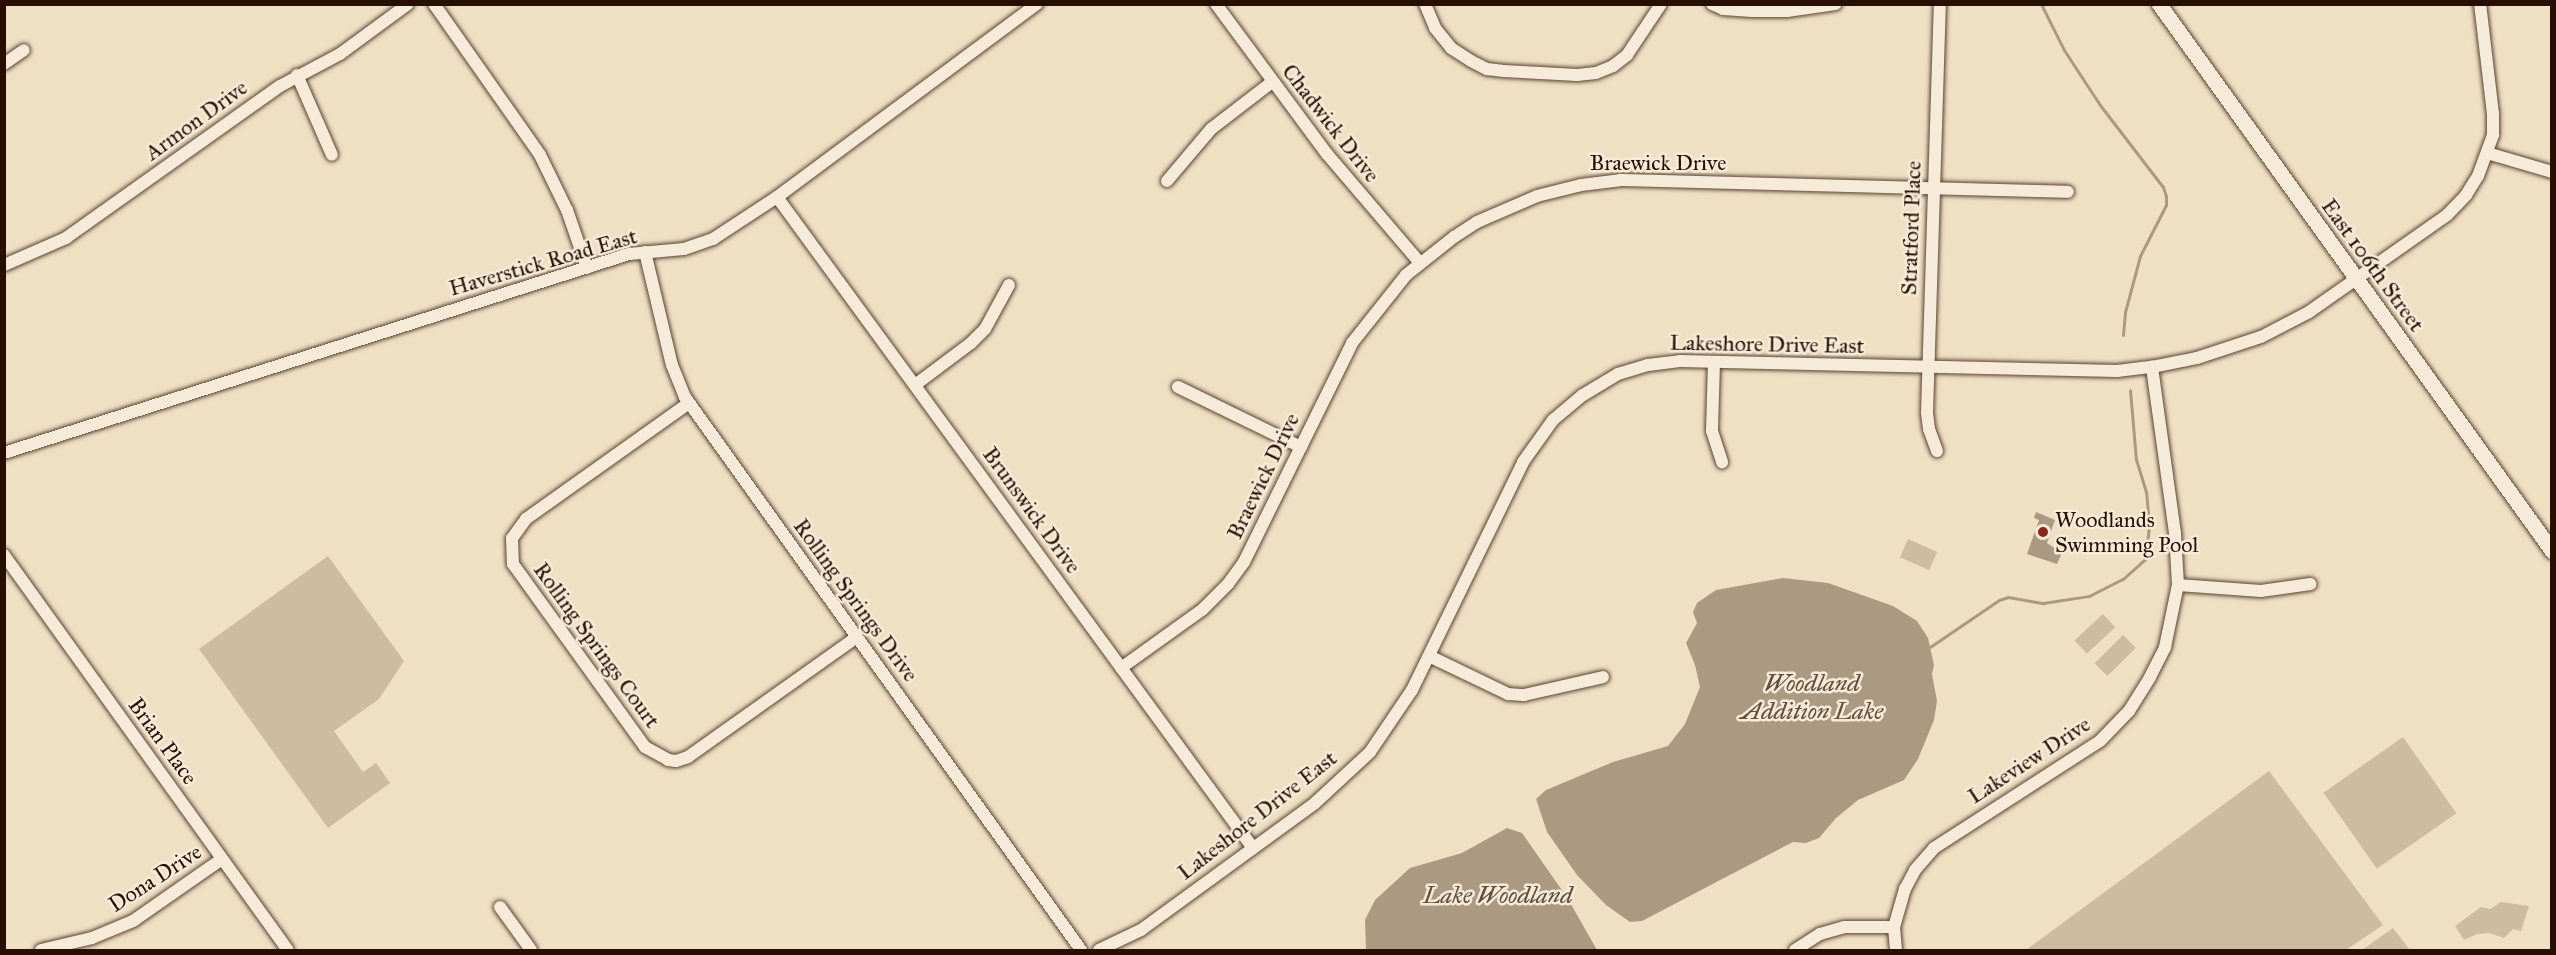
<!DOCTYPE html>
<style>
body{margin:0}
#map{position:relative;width:2556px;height:955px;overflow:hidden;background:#f0e0c3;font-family:"IM FELL Great Primer",serif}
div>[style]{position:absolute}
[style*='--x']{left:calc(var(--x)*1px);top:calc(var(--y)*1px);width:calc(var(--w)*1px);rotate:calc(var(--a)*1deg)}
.green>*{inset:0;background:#cebca2;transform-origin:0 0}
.water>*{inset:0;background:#ac9981}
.stream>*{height:3px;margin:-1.5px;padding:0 1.5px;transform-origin:1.5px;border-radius:1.5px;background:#ac9981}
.roads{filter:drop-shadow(0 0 2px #594232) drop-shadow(0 0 2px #594232)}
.minor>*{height:12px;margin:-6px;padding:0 6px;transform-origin:6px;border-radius:6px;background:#f5ebd8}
.tertiary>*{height:15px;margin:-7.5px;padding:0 7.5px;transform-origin:7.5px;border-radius:7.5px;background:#f5ebd8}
.dots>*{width:16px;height:16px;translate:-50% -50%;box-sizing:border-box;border:3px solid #f5ebd8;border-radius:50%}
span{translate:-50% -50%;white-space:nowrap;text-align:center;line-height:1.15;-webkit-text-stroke:5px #f5ebd8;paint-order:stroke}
.street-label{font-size:22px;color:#270e01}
.poi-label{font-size:22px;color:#270e01}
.left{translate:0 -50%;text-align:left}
.water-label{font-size:24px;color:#634d3b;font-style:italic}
.frame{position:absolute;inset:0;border:6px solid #270e01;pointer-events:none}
</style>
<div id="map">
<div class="green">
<i style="left:1908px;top:539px;width:32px;height:20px;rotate:24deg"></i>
<i style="clip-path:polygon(328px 556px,404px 661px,379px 699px,334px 731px,363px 772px,376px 763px,390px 783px,328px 828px,199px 649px)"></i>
<i style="left:2103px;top:614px;width:18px;height:39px;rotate:47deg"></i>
<i style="left:2123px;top:635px;width:18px;height:40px;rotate:45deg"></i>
<i style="left:2403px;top:737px;width:93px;height:97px;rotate:55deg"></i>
<i style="clip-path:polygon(2269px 771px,2383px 925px,2346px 950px,2026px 950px)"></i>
<i style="clip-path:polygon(2501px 902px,2529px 906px,2521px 931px,2513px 929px,2504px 938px,2489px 933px,2477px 934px,2464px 940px,2455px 926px,2481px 907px,2490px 909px)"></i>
<i style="clip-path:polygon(2393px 928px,2410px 950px,2362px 950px)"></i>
</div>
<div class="water">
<i style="clip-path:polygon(2036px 512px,2055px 520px,2047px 543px,2062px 553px,2057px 564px,2027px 554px,2039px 520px,2034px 518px)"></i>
<i style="clip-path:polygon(1783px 578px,1828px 583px,1893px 606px,1917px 621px,1928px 638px,1934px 665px,1932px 674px,1937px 701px,1934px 720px,1918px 759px,1904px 780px,1858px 800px,1836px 818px,1819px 838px,1806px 843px,1793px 842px,1642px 921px,1630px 922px,1606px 905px,1577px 875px,1547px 832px,1536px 799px,1546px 790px,1613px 762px,1668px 746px,1685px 724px,1700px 687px,1695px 665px,1686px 643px,1697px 623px,1693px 612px,1697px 603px,1716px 590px)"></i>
<i style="clip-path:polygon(1507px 828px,1522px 833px,1568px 899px,1597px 950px,1366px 950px,1365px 920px,1375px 900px,1410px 868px,1462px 853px)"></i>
</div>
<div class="stream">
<i style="--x:2041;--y:4;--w:51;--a:63.4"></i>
<i style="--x:2064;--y:50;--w:66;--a:56.8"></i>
<i style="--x:2100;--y:105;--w:103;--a:52.5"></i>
<i style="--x:2163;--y:187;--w:9;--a:72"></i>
<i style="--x:2166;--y:196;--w:9;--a:90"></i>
<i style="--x:2166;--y:205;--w:57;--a:117"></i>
<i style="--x:2140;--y:256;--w:58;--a:105"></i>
<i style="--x:2125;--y:312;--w:23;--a:95"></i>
<i style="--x:1930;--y:647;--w:83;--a:-34.3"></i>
<i style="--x:1999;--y:600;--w:9;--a:-18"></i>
<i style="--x:2008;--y:597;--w:36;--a:10"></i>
<i style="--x:2043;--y:603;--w:47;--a:-8.7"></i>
<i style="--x:2089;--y:596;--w:38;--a:-27"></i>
<i style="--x:2123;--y:579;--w:30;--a:-42"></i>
<i style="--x:2145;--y:559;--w:34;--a:-83"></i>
<i style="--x:2149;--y:525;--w:33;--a:-95"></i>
<i style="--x:2146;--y:492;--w:34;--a:-107"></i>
<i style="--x:2136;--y:460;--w:70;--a:-94.9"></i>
</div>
<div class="roads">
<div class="minor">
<i style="--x:434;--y:4;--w:184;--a:54.9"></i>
<i style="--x:540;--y:155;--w:61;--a:63.9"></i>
<i style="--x:567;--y:210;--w:61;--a:71"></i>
<i style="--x:1216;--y:4;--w:187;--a:53.5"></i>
<i style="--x:1327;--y:154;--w:143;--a:49.5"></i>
<i style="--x:1425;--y:4;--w:26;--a:67"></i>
<i style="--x:1435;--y:28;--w:26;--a:51"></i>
<i style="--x:1451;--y:48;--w:24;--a:33"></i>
<i style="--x:1471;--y:61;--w:18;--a:27"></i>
<i style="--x:1487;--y:69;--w:17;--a:7"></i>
<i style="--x:1504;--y:71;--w:73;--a:3.1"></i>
<i style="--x:1577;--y:75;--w:19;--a:-6"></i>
<i style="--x:1596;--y:73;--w:18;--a:-22"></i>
<i style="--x:1613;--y:66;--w:18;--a:-38"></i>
<i style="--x:1627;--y:55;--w:61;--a:-56.3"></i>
<i style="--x:1712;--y:4;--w:12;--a:24"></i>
<i style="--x:1723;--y:9;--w:29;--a:4"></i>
<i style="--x:1752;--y:11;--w:35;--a:0"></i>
<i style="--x:1787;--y:11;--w:49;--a:-8.1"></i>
<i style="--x:4;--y:64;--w:24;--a:-35"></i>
<i style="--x:297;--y:75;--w:87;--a:66.4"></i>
<i style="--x:2487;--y:153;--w:68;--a:16.3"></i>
<i style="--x:1167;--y:181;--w:68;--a:-49.8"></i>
<i style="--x:1211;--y:129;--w:77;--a:-37.6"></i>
<i style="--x:777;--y:197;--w:806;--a:53.83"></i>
<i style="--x:645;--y:252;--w:116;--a:76.6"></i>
<i style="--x:672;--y:365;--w:35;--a:68"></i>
<i style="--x:685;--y:397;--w:680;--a:54.39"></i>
<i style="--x:4;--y:265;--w:68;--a:-23.5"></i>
<i style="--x:66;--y:238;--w:262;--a:-35.4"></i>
<i style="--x:280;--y:86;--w:68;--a:-28.1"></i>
<i style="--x:340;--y:54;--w:84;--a:-36.3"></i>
<i style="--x:1714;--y:362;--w:69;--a:91.7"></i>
<i style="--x:1712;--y:431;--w:33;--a:72"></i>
<i style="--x:915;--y:385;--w:70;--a:-36.9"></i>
<i style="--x:971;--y:343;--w:20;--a:-45"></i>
<i style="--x:985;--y:329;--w:50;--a:-61.4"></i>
<i style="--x:1178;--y:387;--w:137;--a:26"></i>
<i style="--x:689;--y:403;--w:200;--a:144.6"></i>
<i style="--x:526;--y:519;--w:24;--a:126"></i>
<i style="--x:512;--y:538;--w:26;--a:88"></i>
<i style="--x:513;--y:564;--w:226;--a:54.2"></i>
<i style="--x:645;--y:747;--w:26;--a:29"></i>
<i style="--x:668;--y:760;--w:8;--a:7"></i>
<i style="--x:676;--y:761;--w:13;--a:-18"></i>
<i style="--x:688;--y:757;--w:207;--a:-35.4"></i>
<i style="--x:1937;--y:451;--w:23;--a:-110"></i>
<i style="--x:1929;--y:429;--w:16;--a:-97"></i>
<i style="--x:1927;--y:413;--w:409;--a:-88.2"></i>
<i style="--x:4;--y:453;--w:656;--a:-17.66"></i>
<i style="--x:629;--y:254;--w:55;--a:-5.2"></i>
<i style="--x:684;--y:249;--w:31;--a:-19"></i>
<i style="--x:713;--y:239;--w:77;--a:-33.3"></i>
<i style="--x:777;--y:197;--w:324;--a:-36.6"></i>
<i style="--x:4;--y:555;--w:486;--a:54.3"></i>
<i style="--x:2178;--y:585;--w:83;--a:4.1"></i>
<i style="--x:2261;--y:591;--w:50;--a:-8"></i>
<i style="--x:1429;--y:656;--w:88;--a:25.7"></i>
<i style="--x:1508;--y:694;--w:16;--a:4"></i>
<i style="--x:1524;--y:695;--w:81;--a:-12.8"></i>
<i style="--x:1121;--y:668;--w:101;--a:-35.7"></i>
<i style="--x:1203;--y:609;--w:35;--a:-45"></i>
<i style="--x:1228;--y:584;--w:27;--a:-54"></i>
<i style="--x:1244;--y:562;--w:244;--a:-63.7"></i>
<i style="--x:1352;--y:343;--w:87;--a:-51.5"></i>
<i style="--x:1406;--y:275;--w:61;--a:-38.4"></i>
<i style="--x:1454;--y:237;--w:27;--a:-33"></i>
<i style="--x:1477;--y:222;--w:65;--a:-23.4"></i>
<i style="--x:1537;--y:196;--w:45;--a:-14"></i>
<i style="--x:1581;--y:185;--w:39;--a:-7"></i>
<i style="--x:1620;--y:180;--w:448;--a:1.5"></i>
<i style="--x:500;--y:907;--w:53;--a:54.2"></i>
<i style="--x:41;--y:950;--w:52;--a:-13.2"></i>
<i style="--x:92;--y:938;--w:44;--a:-22.5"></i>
<i style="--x:133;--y:921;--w:108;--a:-34.9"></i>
<i style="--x:1099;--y:950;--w:47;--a:-25.5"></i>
<i style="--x:1141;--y:930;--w:215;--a:-36.1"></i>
<i style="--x:1315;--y:803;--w:75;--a:-42.8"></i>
<i style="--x:1370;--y:752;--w:75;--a:-55.9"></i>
<i style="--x:1412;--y:690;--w:254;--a:-64"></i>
<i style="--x:1523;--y:462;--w:52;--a:-54.5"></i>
<i style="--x:1553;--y:420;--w:39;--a:-40"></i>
<i style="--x:1583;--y:395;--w:41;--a:-31"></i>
<i style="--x:1618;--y:374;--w:31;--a:-17"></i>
<i style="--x:1648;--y:365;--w:32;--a:-7"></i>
<i style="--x:1680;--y:361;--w:437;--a:1.3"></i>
<i style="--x:2117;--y:371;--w:35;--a:-7"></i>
<i style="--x:2152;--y:367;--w:46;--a:-11.3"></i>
<i style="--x:2197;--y:358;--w:67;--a:-18.2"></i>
<i style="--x:2261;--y:337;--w:54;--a:-27.5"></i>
<i style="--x:2309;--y:312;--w:169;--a:-35.1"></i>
<i style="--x:2447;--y:215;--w:28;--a:-46"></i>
<i style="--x:2466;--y:195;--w:22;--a:-58"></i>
<i style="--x:2478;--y:176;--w:44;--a:-69.9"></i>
<i style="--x:2493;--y:135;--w:21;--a:-90"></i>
<i style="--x:2493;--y:114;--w:111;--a:-96.7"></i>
<i style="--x:1795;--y:950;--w:30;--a:-33"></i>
<i style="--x:1820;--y:934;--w:25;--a:-16"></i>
<i style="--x:1844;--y:927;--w:50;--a:0"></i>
<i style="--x:1896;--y:950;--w:23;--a:-95"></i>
<i style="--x:1894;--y:927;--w:40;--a:-74"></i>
<i style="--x:1905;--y:889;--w:21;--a:-62"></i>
<i style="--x:1915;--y:870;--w:29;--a:-49"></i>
<i style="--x:1934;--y:848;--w:197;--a:-32.8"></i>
<i style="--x:2100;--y:741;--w:42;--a:-46"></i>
<i style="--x:2129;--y:711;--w:40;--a:-58"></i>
<i style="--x:2150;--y:677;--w:34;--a:-63"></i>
<i style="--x:2165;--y:647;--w:63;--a:-78.2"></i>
<i style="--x:2178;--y:585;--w:52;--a:-93.3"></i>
<i style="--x:2175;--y:533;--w:168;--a:-97.9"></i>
</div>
<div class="tertiary">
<i style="--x:2159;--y:4;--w:674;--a:54.3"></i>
</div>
</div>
<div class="dots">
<i style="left:2043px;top:532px;background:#8f2418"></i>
</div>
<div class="street-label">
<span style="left:196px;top:120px;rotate:-36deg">Armon Drive</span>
<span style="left:1331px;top:123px;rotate:52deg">Chadwick Drive</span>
<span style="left:1658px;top:163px">Braewick Drive</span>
<span style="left:1911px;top:228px;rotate:-88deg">Stratford Place</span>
<span style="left:543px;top:262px;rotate:-16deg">Haverstick Road East</span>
<span style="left:2373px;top:265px;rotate:54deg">East 106th Street</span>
<span style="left:1767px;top:344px;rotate:1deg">Lakeshore Drive East</span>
<span style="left:1263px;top:476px;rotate:-64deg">Braewick Drive</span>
<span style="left:1032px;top:510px;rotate:54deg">Brunswick Drive</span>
<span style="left:856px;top:600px;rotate:54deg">Rolling Springs Drive</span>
<span style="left:597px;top:645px;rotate:54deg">Rolling Springs Court</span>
<span style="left:163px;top:741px;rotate:54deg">Brian Place</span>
<span style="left:2029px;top:760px;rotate:-33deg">Lakeview Drive</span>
<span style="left:1257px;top:815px;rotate:-38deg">Lakeshore Drive East</span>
<span style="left:155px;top:878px;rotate:-33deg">Dona Drive</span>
</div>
<div class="poi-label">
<span class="left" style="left:2055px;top:532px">Woodlands<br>Swimming Pool</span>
</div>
<div class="water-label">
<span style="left:1812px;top:698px">Woodland<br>Addition Lake</span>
<span style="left:1498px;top:896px">Lake Woodland</span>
</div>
<div class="frame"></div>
</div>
